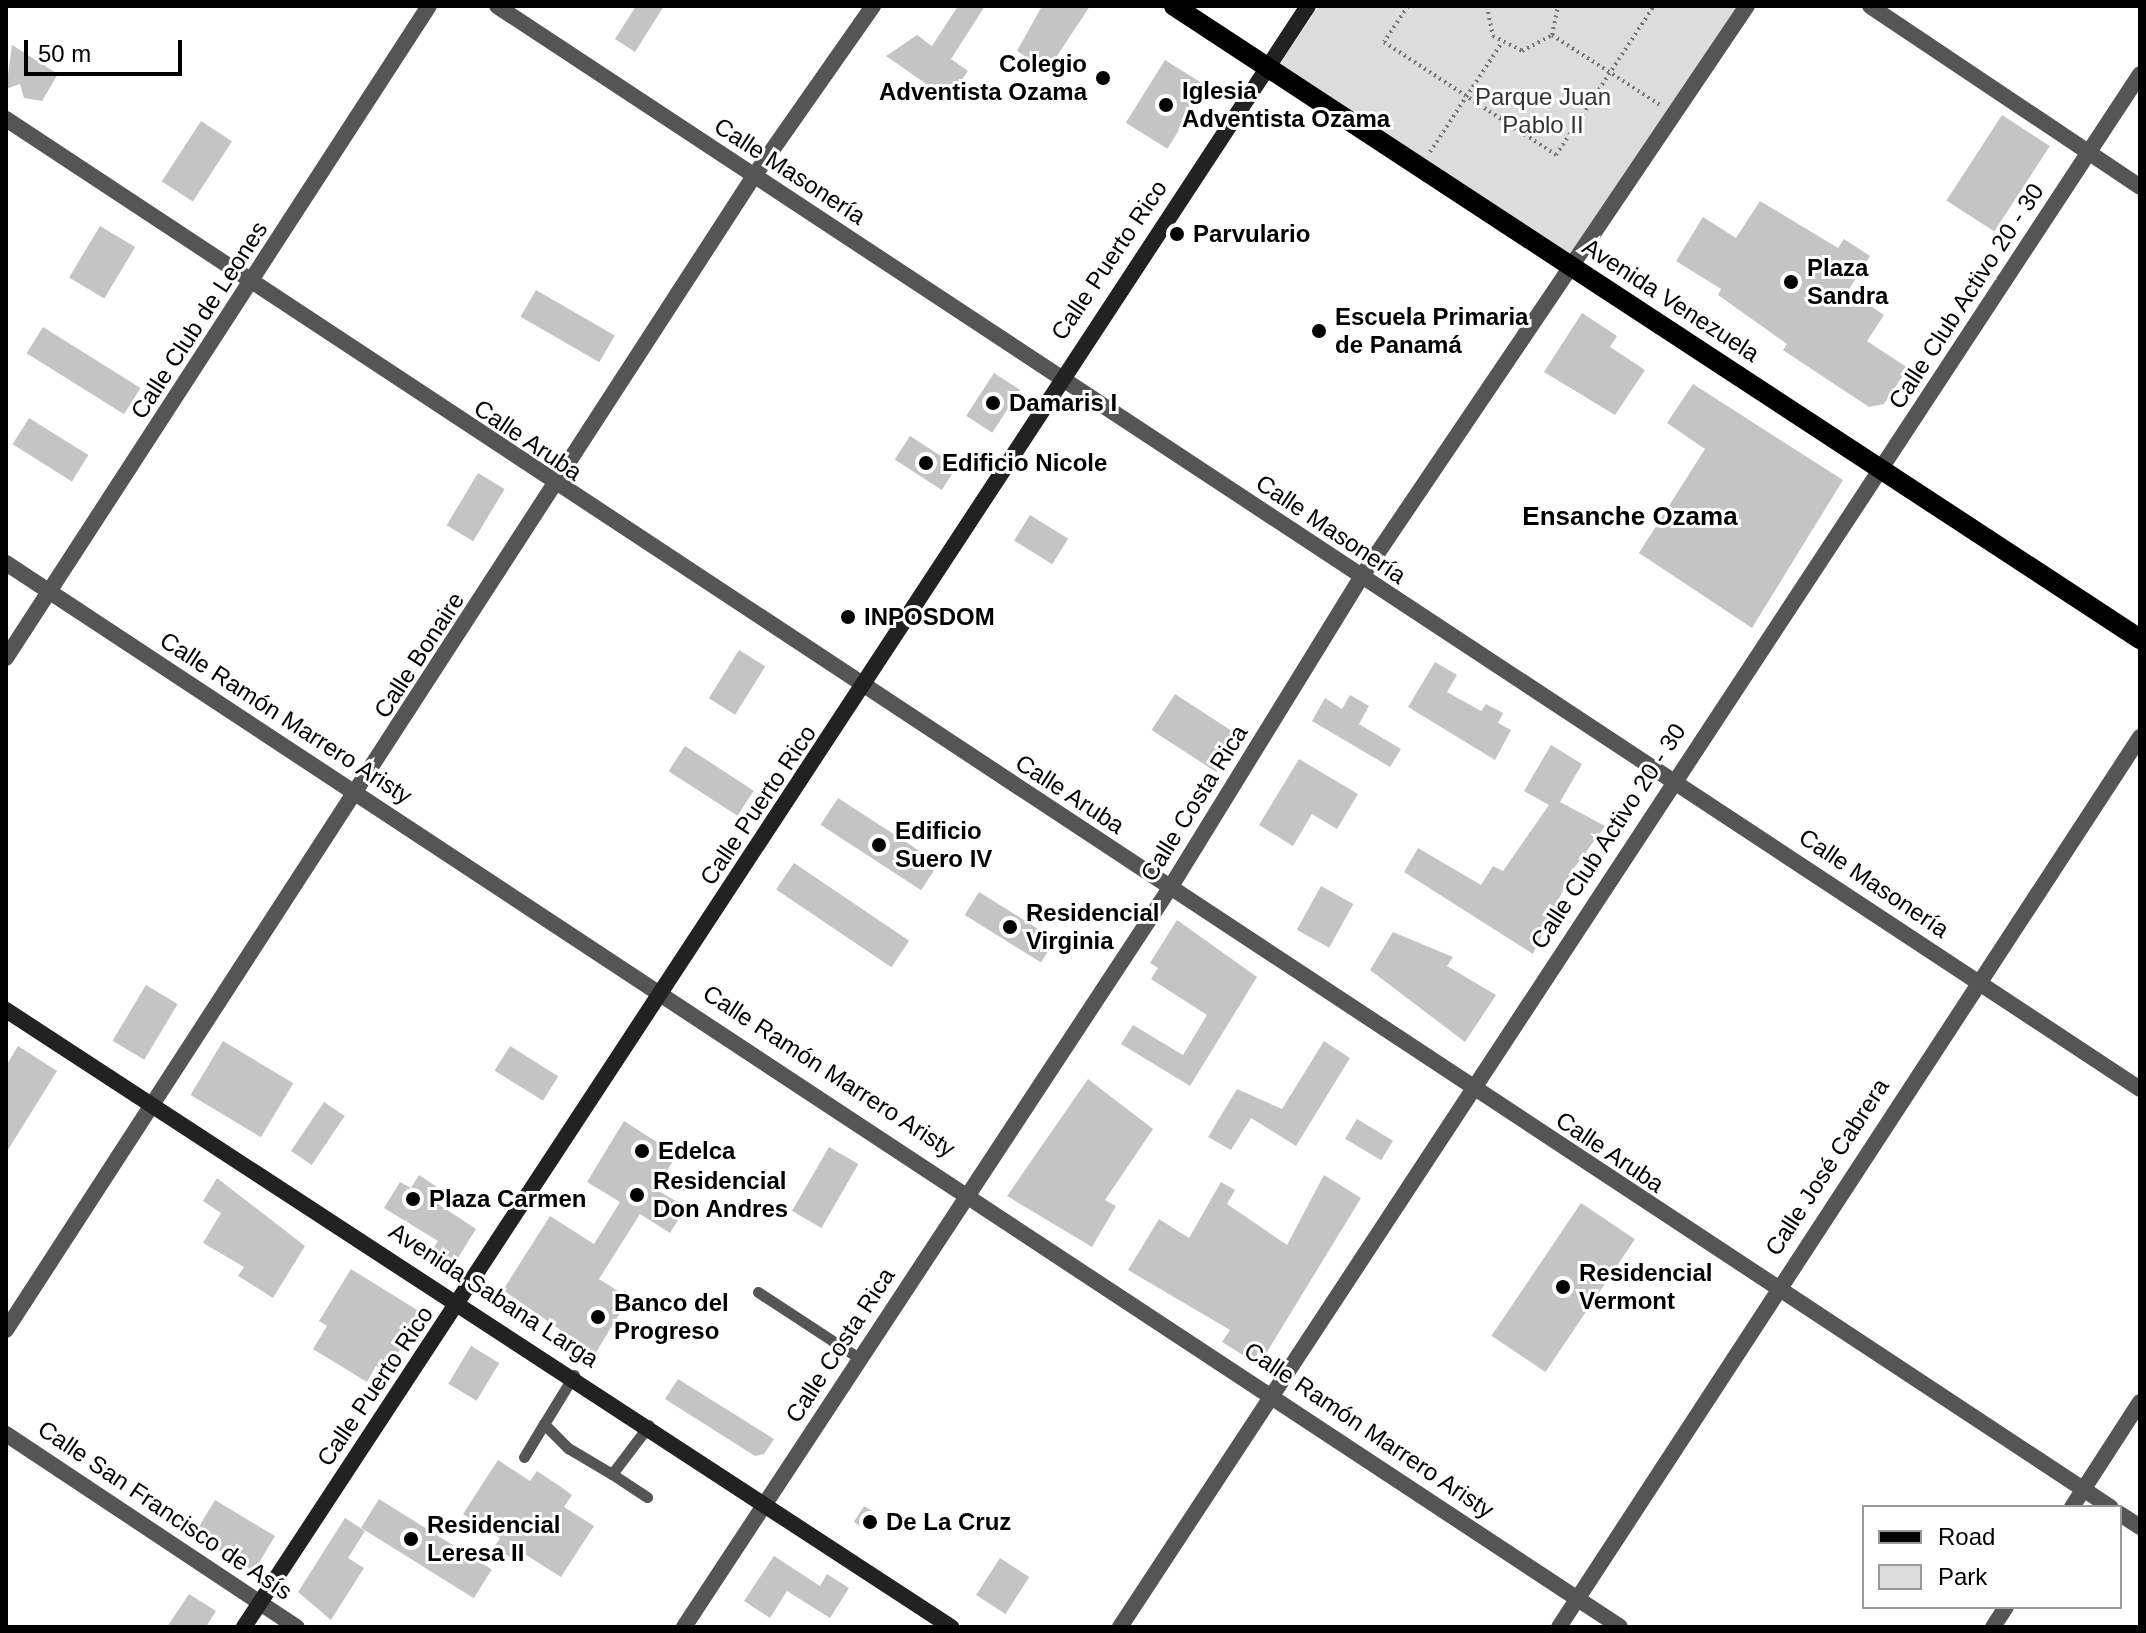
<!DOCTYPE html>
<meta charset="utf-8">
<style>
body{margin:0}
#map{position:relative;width:2146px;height:1633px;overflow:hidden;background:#fff;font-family:Arial,sans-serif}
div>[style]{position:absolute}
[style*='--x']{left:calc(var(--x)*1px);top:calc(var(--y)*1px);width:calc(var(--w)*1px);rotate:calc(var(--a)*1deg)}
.green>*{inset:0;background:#dcdcdc}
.building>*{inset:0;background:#c4c4c4;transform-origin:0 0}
.path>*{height:4px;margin-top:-2px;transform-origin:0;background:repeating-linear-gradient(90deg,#777 0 2px,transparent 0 6px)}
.lane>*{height:11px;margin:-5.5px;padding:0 5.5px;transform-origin:5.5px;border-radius:5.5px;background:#555}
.street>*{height:16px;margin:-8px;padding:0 8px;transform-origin:8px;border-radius:8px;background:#555}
.secondary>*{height:16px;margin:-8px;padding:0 8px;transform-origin:8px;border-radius:8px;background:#222}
.primary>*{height:20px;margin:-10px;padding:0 10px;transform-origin:10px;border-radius:10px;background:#000}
.dots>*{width:22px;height:22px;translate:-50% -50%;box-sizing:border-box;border:4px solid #fff;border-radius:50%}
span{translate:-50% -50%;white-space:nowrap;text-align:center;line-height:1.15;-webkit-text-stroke:6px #fff;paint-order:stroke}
.poi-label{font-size:24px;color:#000;font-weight:700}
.right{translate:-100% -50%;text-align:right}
.left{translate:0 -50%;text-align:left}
.park-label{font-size:24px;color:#333}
.street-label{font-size:24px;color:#000}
.neighbourhood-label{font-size:26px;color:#000;font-weight:700}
.frame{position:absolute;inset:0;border:8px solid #000;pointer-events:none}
.legend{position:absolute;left:1862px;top:1505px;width:260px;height:104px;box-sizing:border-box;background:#fff;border:2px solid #999;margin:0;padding:10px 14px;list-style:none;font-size:24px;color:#000}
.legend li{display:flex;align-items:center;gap:16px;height:40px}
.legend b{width:40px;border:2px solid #999}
.scale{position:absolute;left:24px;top:40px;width:158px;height:36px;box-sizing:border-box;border:4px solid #000;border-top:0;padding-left:10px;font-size:24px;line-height:28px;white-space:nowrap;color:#000;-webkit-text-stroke:6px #fff;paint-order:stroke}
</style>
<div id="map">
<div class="green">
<i style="clip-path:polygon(1319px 6px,1739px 6px,1573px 257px,1280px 64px)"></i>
</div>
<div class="building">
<i style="clip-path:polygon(636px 6px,664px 6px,635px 52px,615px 39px)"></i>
<i style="clip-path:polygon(958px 6px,985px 6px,951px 59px,968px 71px,948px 99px,886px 56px,917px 35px,932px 46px)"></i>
<i style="clip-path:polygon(1042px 6px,1090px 6px,1047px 71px,1017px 51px)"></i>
<i style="clip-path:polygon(12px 45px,58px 74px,42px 101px,24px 98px,20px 84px,6px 89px)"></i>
<i style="left:1165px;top:60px;width:49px;height:74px;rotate:32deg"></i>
<i style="left:2002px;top:115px;width:57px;height:102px;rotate:33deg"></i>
<i style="left:201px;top:121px;width:37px;height:72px;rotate:33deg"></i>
<i style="clip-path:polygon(1760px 201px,1838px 248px,1844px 239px,1870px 256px,1848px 291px,1884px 315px,1867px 341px,1908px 368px,1884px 404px,1869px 407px,1804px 364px,1783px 350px,1787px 344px,1718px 295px,1721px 289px,1676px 261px,1703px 217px,1736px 238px)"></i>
<i style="left:100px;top:226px;width:41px;height:60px;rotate:31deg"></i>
<i style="left:536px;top:290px;width:91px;height:31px;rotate:30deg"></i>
<i style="clip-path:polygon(1582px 313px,1617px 336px,1610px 347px,1645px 370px,1615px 415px,1544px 372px)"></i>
<i style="left:43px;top:327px;width:115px;height:31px;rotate:32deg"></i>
<i style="left:994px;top:373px;width:31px;height:51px;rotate:33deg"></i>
<i style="clip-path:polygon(1693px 384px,1843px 480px,1752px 628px,1639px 553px,1705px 449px,1667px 423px)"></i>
<i style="left:29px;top:418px;width:70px;height:31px;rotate:32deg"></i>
<i style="left:910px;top:436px;width:56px;height:28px;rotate:33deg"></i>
<i style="left:478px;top:473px;width:31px;height:61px;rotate:31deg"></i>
<i style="left:1030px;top:515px;width:45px;height:30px;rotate:32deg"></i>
<i style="left:739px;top:650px;width:31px;height:57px;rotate:32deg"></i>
<i style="clip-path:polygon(1435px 662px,1457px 675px,1447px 692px,1481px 711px,1486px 704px,1503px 713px,1498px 723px,1511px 730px,1495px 760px,1408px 707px)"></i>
<i style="left:1175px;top:694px;width:77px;height:43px;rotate:33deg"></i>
<i style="clip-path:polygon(1350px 695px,1369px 706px,1359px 724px,1401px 749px,1390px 767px,1312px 721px,1325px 698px,1342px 709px)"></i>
<i style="clip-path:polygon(1551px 745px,1582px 764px,1560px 802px,1605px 826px,1572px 871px,1533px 954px,1404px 872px,1418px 848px,1481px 885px,1493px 866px,1503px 871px,1549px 805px,1524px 791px)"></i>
<i style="left:685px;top:746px;width:82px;height:30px;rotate:33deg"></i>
<i style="clip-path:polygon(1299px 759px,1358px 794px,1337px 829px,1312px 814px,1293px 846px,1259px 825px)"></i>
<i style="left:838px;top:798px;width:120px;height:32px;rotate:33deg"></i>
<i style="left:794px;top:863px;width:139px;height:32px;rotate:34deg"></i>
<i style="left:1321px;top:886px;width:37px;height:50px;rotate:29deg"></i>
<i style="left:979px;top:892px;width:90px;height:27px;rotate:32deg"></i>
<i style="clip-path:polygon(1177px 920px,1257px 977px,1190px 1086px,1121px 1044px,1133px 1025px,1183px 1055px,1207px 1015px,1151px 979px,1158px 968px,1150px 963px)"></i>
<i style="clip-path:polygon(1393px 932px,1453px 957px,1447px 966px,1496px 995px,1465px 1042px,1370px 970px)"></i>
<i style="left:146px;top:985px;width:37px;height:65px;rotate:31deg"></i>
<i style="left:223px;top:1041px;width:82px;height:63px;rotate:31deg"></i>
<i style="clip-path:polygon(1324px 1041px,1350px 1058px,1296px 1146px,1251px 1118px,1231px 1150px,1208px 1137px,1237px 1089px,1282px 1109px)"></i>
<i style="clip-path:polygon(18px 1046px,57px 1071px,6px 1153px,6px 1066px)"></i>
<i style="left:510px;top:1046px;width:57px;height:29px;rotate:32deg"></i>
<i style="clip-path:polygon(1088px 1079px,1153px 1129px,1105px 1200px,1116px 1206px,1092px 1247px,1007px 1196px)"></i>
<i style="left:324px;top:1102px;width:25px;height:59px;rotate:34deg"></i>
<i style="left:1357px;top:1119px;width:42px;height:23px;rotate:31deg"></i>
<i style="clip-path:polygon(624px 1121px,677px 1155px,655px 1189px,686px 1207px,670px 1233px,640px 1214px,599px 1279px,629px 1298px,595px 1354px,503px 1290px,550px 1216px,594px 1244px,620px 1202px,587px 1182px)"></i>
<i style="left:829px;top:1147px;width:34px;height:74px;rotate:30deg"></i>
<i style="clip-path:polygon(419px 1175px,443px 1191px,435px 1202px,476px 1229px,454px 1264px,433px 1249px,438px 1241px,384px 1208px,400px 1182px,411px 1188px)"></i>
<i style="clip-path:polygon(1324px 1175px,1361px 1198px,1259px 1365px,1222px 1342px,1230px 1330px,1128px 1270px,1159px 1219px,1189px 1238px,1221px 1182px,1235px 1190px,1227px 1204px,1287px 1245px)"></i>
<i style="clip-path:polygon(217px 1178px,305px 1246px,273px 1298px,238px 1276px,244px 1267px,203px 1243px,221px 1213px,203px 1201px)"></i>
<i style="left:1581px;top:1203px;width:65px;height:160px;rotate:34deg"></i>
<i style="clip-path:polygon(351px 1269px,422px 1313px,386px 1373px,376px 1366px,367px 1382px,313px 1349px,327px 1326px,319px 1321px)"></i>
<i style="left:471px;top:1346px;width:33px;height:44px;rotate:31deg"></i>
<i style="clip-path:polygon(678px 1379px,774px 1439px,764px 1454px,755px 1456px,665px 1399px)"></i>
<i style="clip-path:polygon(498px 1460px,530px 1481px,537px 1471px,561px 1487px,572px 1495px,564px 1507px,594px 1526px,561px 1577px,523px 1553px,517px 1562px,494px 1547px,500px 1538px,463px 1514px)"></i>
<i style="left:379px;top:1499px;width:133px;height:34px;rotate:32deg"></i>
<i style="left:215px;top:1500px;width:70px;height:41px;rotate:31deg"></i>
<i style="left:864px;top:1506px;width:19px;height:19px;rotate:32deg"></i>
<i style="clip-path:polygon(345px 1518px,365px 1531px,348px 1558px,364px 1568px,331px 1620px,298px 1592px)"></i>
<i style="clip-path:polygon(774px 1556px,820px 1586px,827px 1574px,849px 1588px,830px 1618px,787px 1591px,770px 1618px,744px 1601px)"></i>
<i style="left:1000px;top:1558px;width:35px;height:44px;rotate:33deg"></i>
<i style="clip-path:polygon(189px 1594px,216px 1611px,206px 1627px,167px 1627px)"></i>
</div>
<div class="path">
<i style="--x:1408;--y:6;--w:43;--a:123.7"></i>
<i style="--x:1384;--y:42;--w:206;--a:33.3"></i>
<i style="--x:1556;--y:155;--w:178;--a:-56.7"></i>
<i style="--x:1487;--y:6;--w:31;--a:79"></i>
<i style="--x:1493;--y:36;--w:33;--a:27"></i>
<i style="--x:1522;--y:51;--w:34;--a:-28"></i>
<i style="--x:1552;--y:35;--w:30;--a:-78"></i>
<i style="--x:1552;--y:35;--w:129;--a:32.9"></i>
<i style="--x:1430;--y:152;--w:129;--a:-56.7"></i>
</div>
<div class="lane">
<i style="--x:758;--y:1292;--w:121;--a:33.2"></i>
<i style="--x:574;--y:1375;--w:57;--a:121.5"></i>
<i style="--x:544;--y:1424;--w:34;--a:45"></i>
<i style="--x:568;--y:1448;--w:51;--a:30.6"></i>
<i style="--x:612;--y:1474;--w:61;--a:-52.9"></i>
<i style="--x:524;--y:1457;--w:39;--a:-59"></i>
<i style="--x:612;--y:1474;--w:42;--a:33.3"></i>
</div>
<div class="street">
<i style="--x:497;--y:6;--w:1968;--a:33.39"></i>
<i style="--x:1870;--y:6;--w:325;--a:33.8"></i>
<i style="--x:6;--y:119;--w:2521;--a:33.41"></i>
<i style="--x:6;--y:563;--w:1933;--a:33.39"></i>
<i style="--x:6;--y:658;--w:777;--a:-57.03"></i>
<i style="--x:6;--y:1330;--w:1375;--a:-57.05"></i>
<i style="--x:754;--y:176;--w:208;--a:-55"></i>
<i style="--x:6;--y:1434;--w:349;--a:33.6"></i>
<i style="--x:2072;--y:1507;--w:125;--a:-57.1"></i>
<i style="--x:2120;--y:1514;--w:24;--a:33"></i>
<i style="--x:684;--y:1627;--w:884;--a:-56.67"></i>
<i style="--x:1170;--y:888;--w:363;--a:-58.4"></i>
<i style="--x:1360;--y:579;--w:691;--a:-55.97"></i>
<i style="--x:1120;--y:1627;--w:1858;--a:-56.7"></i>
<i style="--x:1559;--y:1627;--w:1063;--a:-56.86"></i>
<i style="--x:1993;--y:1627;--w:24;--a:-57"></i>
</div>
<div class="secondary">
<i style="--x:6;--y:1010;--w:1129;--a:33.14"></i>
<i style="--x:244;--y:1627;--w:1939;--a:-56.72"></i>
</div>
<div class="primary">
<i style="--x:1174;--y:6;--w:1155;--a:33.24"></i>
</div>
<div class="dots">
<i style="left:1103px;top:78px;background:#000"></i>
<i style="left:1166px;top:105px;background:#000"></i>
<i style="left:1177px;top:234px;background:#000"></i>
<i style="left:1791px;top:282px;background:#000"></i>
<i style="left:1319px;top:331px;background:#000"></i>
<i style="left:993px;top:403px;background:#000"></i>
<i style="left:926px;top:463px;background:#000"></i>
<i style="left:848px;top:617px;background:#000"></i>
<i style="left:879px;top:845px;background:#000"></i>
<i style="left:1010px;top:927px;background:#000"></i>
<i style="left:642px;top:1151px;background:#000"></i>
<i style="left:637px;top:1195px;background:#000"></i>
<i style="left:413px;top:1199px;background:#000"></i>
<i style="left:1563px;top:1287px;background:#000"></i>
<i style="left:598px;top:1317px;background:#000"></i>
<i style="left:870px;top:1522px;background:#000"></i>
<i style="left:411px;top:1539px;background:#000"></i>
</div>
<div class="poi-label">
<span class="right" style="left:1087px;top:78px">Colegio<br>Adventista Ozama</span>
<span class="left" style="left:1182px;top:105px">Iglesia<br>Adventista Ozama</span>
<span class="left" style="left:1193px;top:234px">Parvulario</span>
<span class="left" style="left:1807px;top:282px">Plaza<br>Sandra</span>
<span class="left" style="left:1335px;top:331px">Escuela Primaria<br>de Panamá</span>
<span class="left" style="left:1009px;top:403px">Damaris I</span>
<span class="left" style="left:942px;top:463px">Edificio Nicole</span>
<span class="left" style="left:864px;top:617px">INPOSDOM</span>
<span class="left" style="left:895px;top:845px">Edificio<br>Suero IV</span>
<span class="left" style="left:1026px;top:927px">Residencial<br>Virginia</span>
<span class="left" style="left:658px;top:1151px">Edelca</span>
<span class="left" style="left:653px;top:1195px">Residencial<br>Don Andres</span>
<span class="left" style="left:429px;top:1199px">Plaza Carmen</span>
<span class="left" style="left:1579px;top:1287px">Residencial<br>Vermont</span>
<span class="left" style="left:614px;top:1317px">Banco del<br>Progreso</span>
<span class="left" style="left:886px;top:1522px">De La Cruz</span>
<span class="left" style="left:427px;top:1539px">Residencial<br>Leresa II</span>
</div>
<div class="park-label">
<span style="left:1543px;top:111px">Parque Juan<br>Pablo II</span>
</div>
<div class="street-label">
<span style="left:790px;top:171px;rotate:33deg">Calle Masonería</span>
<span style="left:1109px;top:260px;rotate:-56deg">Calle Puerto Rico</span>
<span style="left:1966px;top:296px;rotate:-57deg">Calle Club Activo 20 - 30</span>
<span style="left:1671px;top:300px;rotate:33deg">Avenida Venezuela</span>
<span style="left:199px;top:320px;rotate:-57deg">Calle Club de Leones</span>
<span style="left:528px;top:440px;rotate:34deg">Calle Aruba</span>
<span style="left:1331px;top:529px;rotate:34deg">Calle Masonería</span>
<span style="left:419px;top:655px;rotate:-57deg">Calle Bonaire</span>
<span style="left:286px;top:718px;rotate:33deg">Calle Ramón Marrero Aristy</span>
<span style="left:1070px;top:794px;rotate:33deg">Calle Aruba</span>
<span style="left:1194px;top:803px;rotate:-58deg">Calle Costa Rica</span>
<span style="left:758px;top:805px;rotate:-56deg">Calle Puerto Rico</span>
<span style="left:1608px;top:836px;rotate:-57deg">Calle Club Activo 20 - 30</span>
<span style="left:1874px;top:883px;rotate:34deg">Calle Masonería</span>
<span style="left:829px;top:1071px;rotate:33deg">Calle Ramón Marrero Aristy</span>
<span style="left:1610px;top:1152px;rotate:34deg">Calle Aruba</span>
<span style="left:1827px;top:1167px;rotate:-57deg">Calle José Cabrera</span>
<span style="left:494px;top:1295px;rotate:33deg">Avenida Sabana Larga</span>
<span style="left:840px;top:1345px;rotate:-57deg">Calle Costa Rica</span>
<span style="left:375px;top:1386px;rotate:-56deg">Calle Puerto Rico</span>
<span style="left:1369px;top:1430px;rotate:34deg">Calle Ramón Marrero Aristy</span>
<span style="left:165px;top:1510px;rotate:34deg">Calle San Francisco de Asís</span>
</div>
<div class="neighbourhood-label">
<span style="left:1630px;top:517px">Ensanche Ozama</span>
</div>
<div class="frame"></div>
<ul class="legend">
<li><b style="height:10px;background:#000"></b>Road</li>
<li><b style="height:22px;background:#dcdcdc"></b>Park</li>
</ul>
<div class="scale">50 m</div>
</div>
